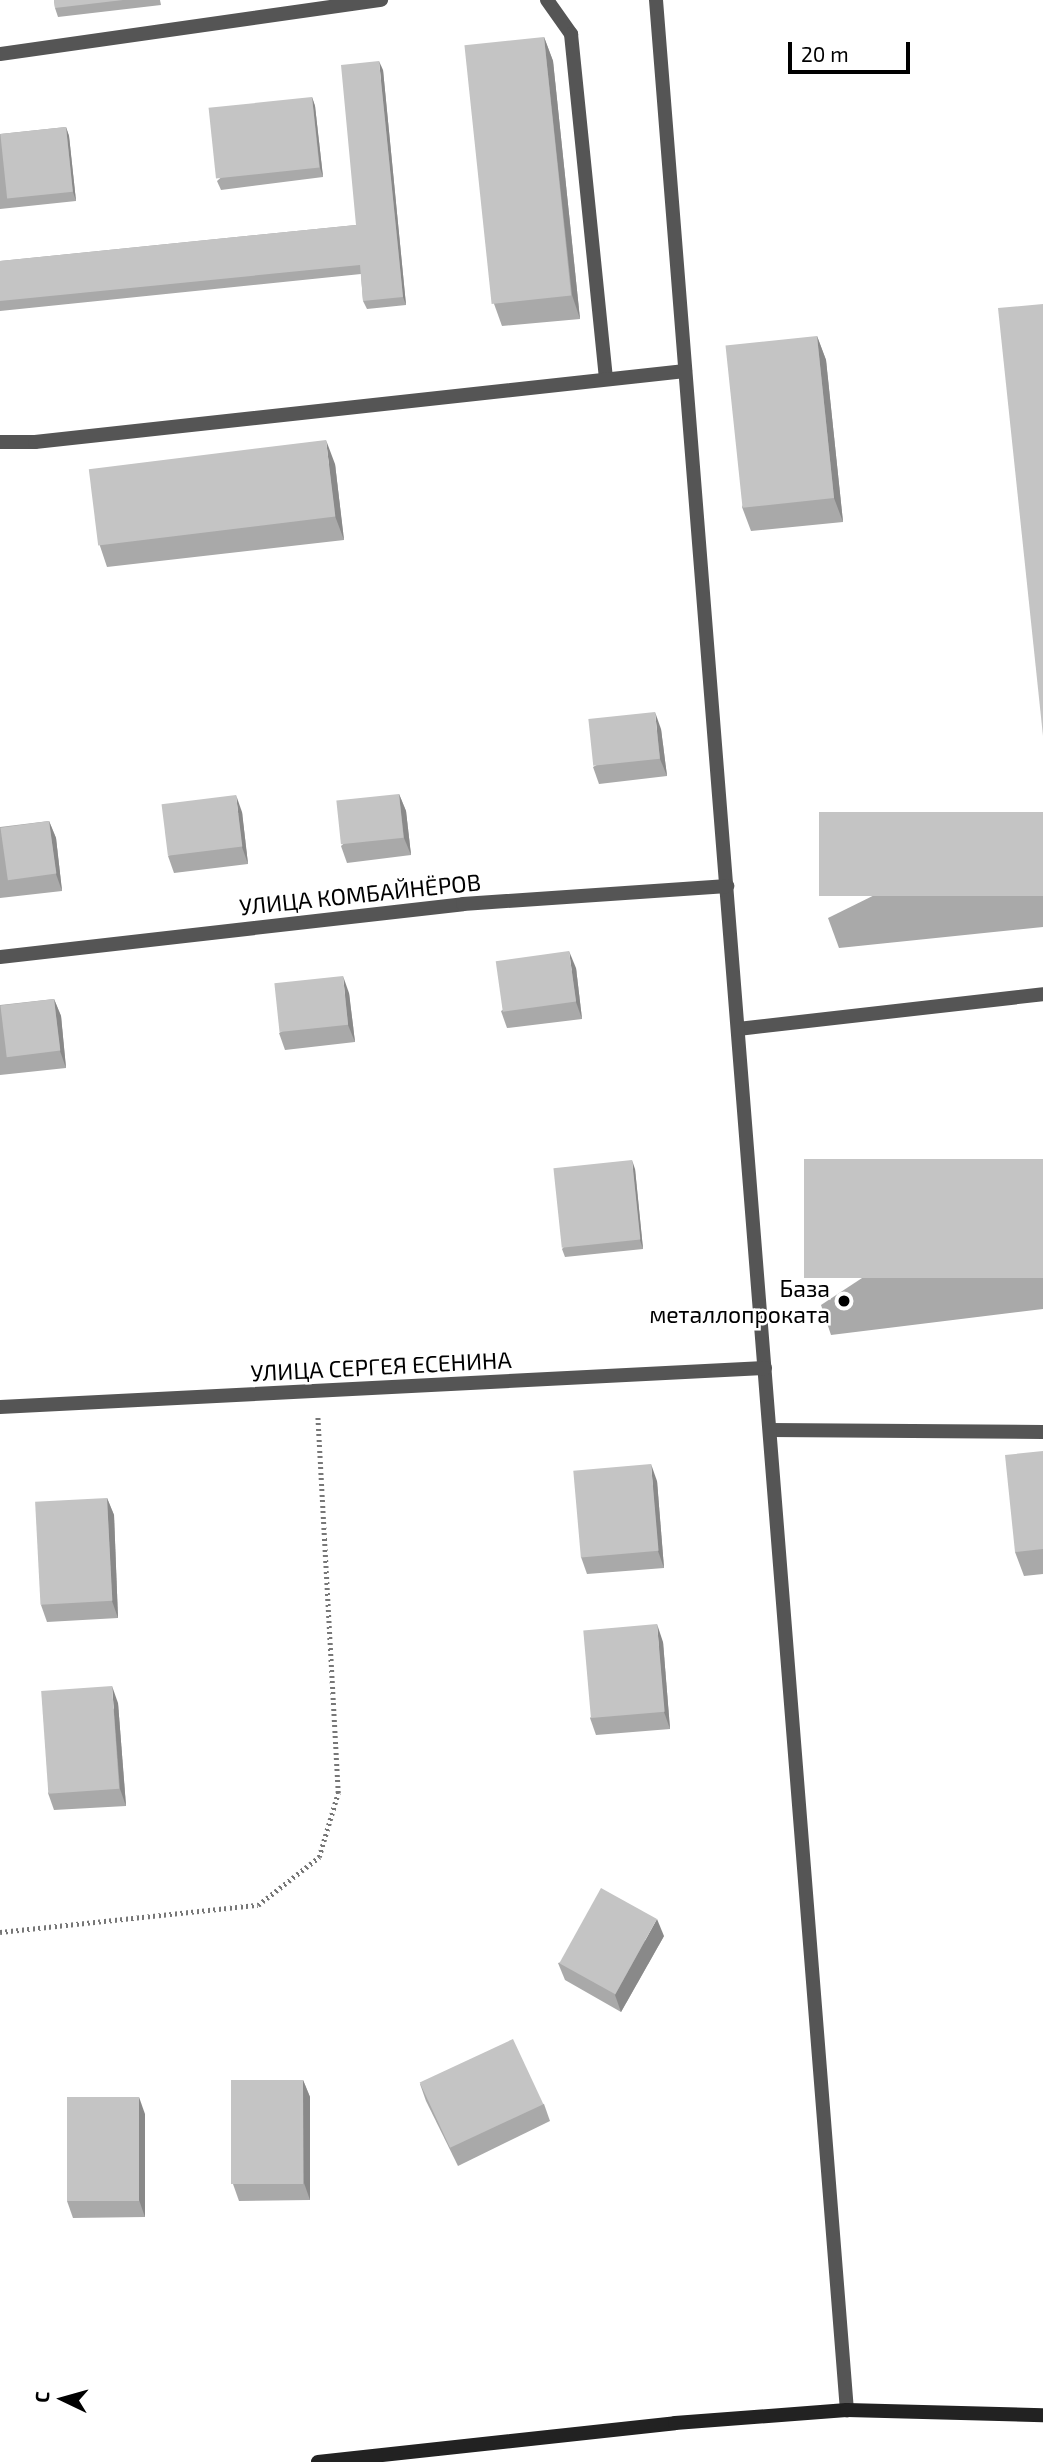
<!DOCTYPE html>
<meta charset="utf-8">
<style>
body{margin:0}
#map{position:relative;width:1043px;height:2462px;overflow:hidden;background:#fff;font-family:"Exo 2",sans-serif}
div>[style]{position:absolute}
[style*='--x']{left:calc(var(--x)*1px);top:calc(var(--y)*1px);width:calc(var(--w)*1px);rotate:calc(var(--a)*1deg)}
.path>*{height:4.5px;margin-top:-2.25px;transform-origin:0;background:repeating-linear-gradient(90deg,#777 0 2px,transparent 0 5.5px)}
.service>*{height:14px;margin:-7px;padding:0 7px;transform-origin:7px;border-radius:7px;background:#555}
.minor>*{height:14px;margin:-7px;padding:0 7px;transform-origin:7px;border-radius:7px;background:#555}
.secondary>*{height:14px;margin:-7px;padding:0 7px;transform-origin:7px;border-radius:7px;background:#222}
.wall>*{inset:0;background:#a9a9a9}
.shaded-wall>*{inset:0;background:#898989}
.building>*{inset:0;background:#c4c4c4;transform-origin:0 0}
.dots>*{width:19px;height:19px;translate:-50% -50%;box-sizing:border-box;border:4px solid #fff;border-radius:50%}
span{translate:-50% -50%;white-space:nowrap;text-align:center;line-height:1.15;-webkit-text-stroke:5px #fff;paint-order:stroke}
.street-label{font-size:23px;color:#000}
.poi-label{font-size:23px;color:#000}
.right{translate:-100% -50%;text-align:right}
.north{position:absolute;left:28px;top:2364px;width:70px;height:70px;-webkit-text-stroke:5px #fff;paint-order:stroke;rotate:275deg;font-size:19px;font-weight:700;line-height:28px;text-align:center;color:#000}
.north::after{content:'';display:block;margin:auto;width:24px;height:32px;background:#000;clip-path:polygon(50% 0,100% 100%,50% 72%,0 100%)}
.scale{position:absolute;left:788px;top:42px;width:122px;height:32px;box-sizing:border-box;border:4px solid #000;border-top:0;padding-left:9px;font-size:21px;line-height:24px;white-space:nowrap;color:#000;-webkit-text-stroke:5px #fff;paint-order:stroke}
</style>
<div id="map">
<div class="path">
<i style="--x:0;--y:1932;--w:259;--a:-6"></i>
<i style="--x:258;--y:1905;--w:78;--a:-38.2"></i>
<i style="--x:319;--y:1857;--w:67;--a:-73.5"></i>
<i style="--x:338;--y:1793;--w:376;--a:-93.1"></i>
</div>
<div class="service">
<i style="--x:547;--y:0;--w:42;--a:54.8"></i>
<i style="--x:571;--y:34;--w:346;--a:84.2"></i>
<i style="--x:0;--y:442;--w:35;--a:0"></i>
<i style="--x:35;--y:442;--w:654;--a:-6.23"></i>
<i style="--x:738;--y:1029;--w:307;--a:-6.5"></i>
<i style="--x:770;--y:1430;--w:273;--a:0.4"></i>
</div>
<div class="minor">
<i style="--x:656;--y:0;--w:2418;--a:85.47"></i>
<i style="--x:0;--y:54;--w:385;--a:-8.1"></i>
<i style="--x:0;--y:957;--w:466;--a:-6.5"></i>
<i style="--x:463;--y:904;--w:265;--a:-3.9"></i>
<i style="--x:0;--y:1407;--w:766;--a:-2.92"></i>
</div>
<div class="secondary">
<i style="--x:318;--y:2462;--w:359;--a:-6.2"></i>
<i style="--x:675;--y:2423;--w:172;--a:-4.3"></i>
<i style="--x:847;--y:2410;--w:196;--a:1.5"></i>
</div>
<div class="wall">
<i style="clip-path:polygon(54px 0,160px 0,161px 5px,58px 17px,55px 8px)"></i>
<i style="clip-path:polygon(544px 37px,553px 61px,580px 319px,502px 326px,493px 301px)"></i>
<i style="clip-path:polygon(383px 70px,406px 305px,367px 309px,363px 301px,361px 274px,0 311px,0 261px,356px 225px)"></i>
<i style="clip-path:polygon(312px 97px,315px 106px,323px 177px,221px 190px,217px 181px)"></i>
<i style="clip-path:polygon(66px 127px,69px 136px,76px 201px,0 209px,0 134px)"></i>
<i style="clip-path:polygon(817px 336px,826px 360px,843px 522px,751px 531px,742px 507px)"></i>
<i style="clip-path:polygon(335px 464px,344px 540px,107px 567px,99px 543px)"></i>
<i style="clip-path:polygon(661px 729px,667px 776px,599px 784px,593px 767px)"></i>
<i style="clip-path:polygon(399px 794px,406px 811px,411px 855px,347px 863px,341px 846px)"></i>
<i style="clip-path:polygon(242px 812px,248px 864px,174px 873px,168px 856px)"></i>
<i style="clip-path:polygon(1043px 812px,1043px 927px,839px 948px,828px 918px)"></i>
<i style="clip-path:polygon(49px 821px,56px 838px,62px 891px,0 898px,0 827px)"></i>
<i style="clip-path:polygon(576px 968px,582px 1019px,507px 1028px,501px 1011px)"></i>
<i style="clip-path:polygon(349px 993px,355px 1042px,285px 1050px,279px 1033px)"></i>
<i style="clip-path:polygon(54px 999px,61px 1016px,66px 1068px,0 1075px,0 1005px)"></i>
<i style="clip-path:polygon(1043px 1159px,1043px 1309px,831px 1335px,821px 1305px)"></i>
<i style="clip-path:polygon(635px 1169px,643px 1249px,565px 1257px,562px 1249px)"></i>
<i style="clip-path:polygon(1043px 1451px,1043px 1574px,1024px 1576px,1015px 1552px)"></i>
<i style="clip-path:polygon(657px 1481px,664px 1568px,587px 1574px,581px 1557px)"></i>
<i style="clip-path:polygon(107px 1498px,114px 1515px,118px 1618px,47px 1622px,41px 1605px)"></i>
<i style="clip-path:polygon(663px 1642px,670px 1729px,596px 1735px,590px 1718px)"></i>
<i style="clip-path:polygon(118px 1703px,126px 1806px,54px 1810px,48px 1793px)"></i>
<i style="clip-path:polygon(664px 1936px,621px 2012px,565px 1980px,558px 1963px)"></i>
<i style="clip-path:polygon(303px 2080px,310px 2097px,310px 2200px,239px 2201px,233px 2184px)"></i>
<i style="clip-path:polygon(420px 2084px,544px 2104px,550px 2121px,458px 2166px,426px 2101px)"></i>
<i style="clip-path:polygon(145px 2114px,145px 2217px,73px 2218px,67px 2201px)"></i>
</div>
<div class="shaded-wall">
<i style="clip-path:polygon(544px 37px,553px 61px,580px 319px,572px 295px)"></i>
<i style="clip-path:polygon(379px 61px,383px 70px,406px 305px,403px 297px)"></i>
<i style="clip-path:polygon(312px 97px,315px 106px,323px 177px,320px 168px)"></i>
<i style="clip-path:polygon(66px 127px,69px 136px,76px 201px,73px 192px)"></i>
<i style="clip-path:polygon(817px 336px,826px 360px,843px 522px,834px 498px)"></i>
<i style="clip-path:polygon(326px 440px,335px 464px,344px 540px,335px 516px)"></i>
<i style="clip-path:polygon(655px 712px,661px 729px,667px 776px,660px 759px)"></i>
<i style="clip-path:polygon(399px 794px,406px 811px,411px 855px,404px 838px)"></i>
<i style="clip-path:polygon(236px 795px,242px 812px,248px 864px,242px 847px)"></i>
<i style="clip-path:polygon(49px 821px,56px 838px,62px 891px,56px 874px)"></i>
<i style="clip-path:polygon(569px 951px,576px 968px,582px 1019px,576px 1002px)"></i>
<i style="clip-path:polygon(343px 976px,349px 993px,355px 1042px,348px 1025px)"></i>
<i style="clip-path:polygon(54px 999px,61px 1016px,66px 1068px,60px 1051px)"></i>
<i style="clip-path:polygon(632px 1160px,635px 1169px,643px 1249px,640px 1240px)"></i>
<i style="clip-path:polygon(651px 1464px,657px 1481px,664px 1568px,658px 1551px)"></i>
<i style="clip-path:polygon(107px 1498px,114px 1515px,118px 1618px,112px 1601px)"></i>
<i style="clip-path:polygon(657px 1624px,663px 1642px,670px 1729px,664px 1712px)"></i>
<i style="clip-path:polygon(112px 1686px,118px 1703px,126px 1806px,120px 1789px)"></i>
<i style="clip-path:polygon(657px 1919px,664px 1936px,621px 2012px,615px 1995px)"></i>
<i style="clip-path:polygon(303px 2080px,310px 2097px,310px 2200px,304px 2183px)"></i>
<i style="clip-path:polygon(139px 2097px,145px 2114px,145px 2217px,139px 2200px)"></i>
</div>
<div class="building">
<i style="clip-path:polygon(54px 0,123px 0,55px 8px)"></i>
<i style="left:544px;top:37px;width:260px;height:80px;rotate:84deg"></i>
<i style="clip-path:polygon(379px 61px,403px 297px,363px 301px,360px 265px,0 301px,0 261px,356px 225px,341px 65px)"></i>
<i style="left:312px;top:97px;width:71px;height:104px;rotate:84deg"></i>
<i style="left:66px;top:127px;width:65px;height:66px;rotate:84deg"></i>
<i style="clip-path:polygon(1043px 304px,1043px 736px,998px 308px)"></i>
<i style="left:817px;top:336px;width:163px;height:92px;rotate:84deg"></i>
<i style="left:326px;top:440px;width:77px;height:239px;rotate:83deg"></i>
<i style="left:655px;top:712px;width:47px;height:67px;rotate:84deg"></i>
<i style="left:399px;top:794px;width:44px;height:63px;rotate:84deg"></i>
<i style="left:236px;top:795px;width:52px;height:75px;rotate:83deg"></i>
<i style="left:1043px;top:812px;width:84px;height:224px;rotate:90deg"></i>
<i style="left:49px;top:821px;width:53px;height:49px;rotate:82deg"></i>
<i style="left:569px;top:951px;width:51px;height:74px;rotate:82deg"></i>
<i style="left:343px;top:976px;width:49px;height:69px;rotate:84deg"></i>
<i style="left:54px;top:999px;width:52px;height:54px;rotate:83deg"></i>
<i style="left:1043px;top:1159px;width:119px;height:239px;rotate:90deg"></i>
<i style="left:632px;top:1160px;width:80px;height:79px;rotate:84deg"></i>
<i style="clip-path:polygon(1043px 1451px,1043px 1549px,1015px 1552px,1005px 1455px)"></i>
<i style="left:651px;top:1464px;width:87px;height:78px;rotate:85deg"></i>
<i style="left:107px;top:1498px;width:103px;height:72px;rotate:87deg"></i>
<i style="left:657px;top:1624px;width:88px;height:74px;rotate:85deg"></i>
<i style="left:112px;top:1686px;width:103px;height:71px;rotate:86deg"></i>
<i style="left:601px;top:1888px;width:64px;height:86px;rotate:29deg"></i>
<i style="left:513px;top:2039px;width:72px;height:103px;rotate:65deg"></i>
<i style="left:231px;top:2080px;width:72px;height:104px"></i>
<i style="left:67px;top:2097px;width:72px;height:104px"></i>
</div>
<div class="dots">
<i style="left:844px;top:1301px;background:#000"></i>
</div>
<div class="street-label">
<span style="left:360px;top:894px;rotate:-6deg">УЛИЦА КОМБАЙНЁРОВ</span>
<span style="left:381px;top:1366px;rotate:-3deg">УЛИЦА СЕРГЕЯ ЕСЕНИНА</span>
</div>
<div class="poi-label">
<span class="right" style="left:830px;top:1301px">База<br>металлопроката</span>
</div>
<div class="north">С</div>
<div class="scale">20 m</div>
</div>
